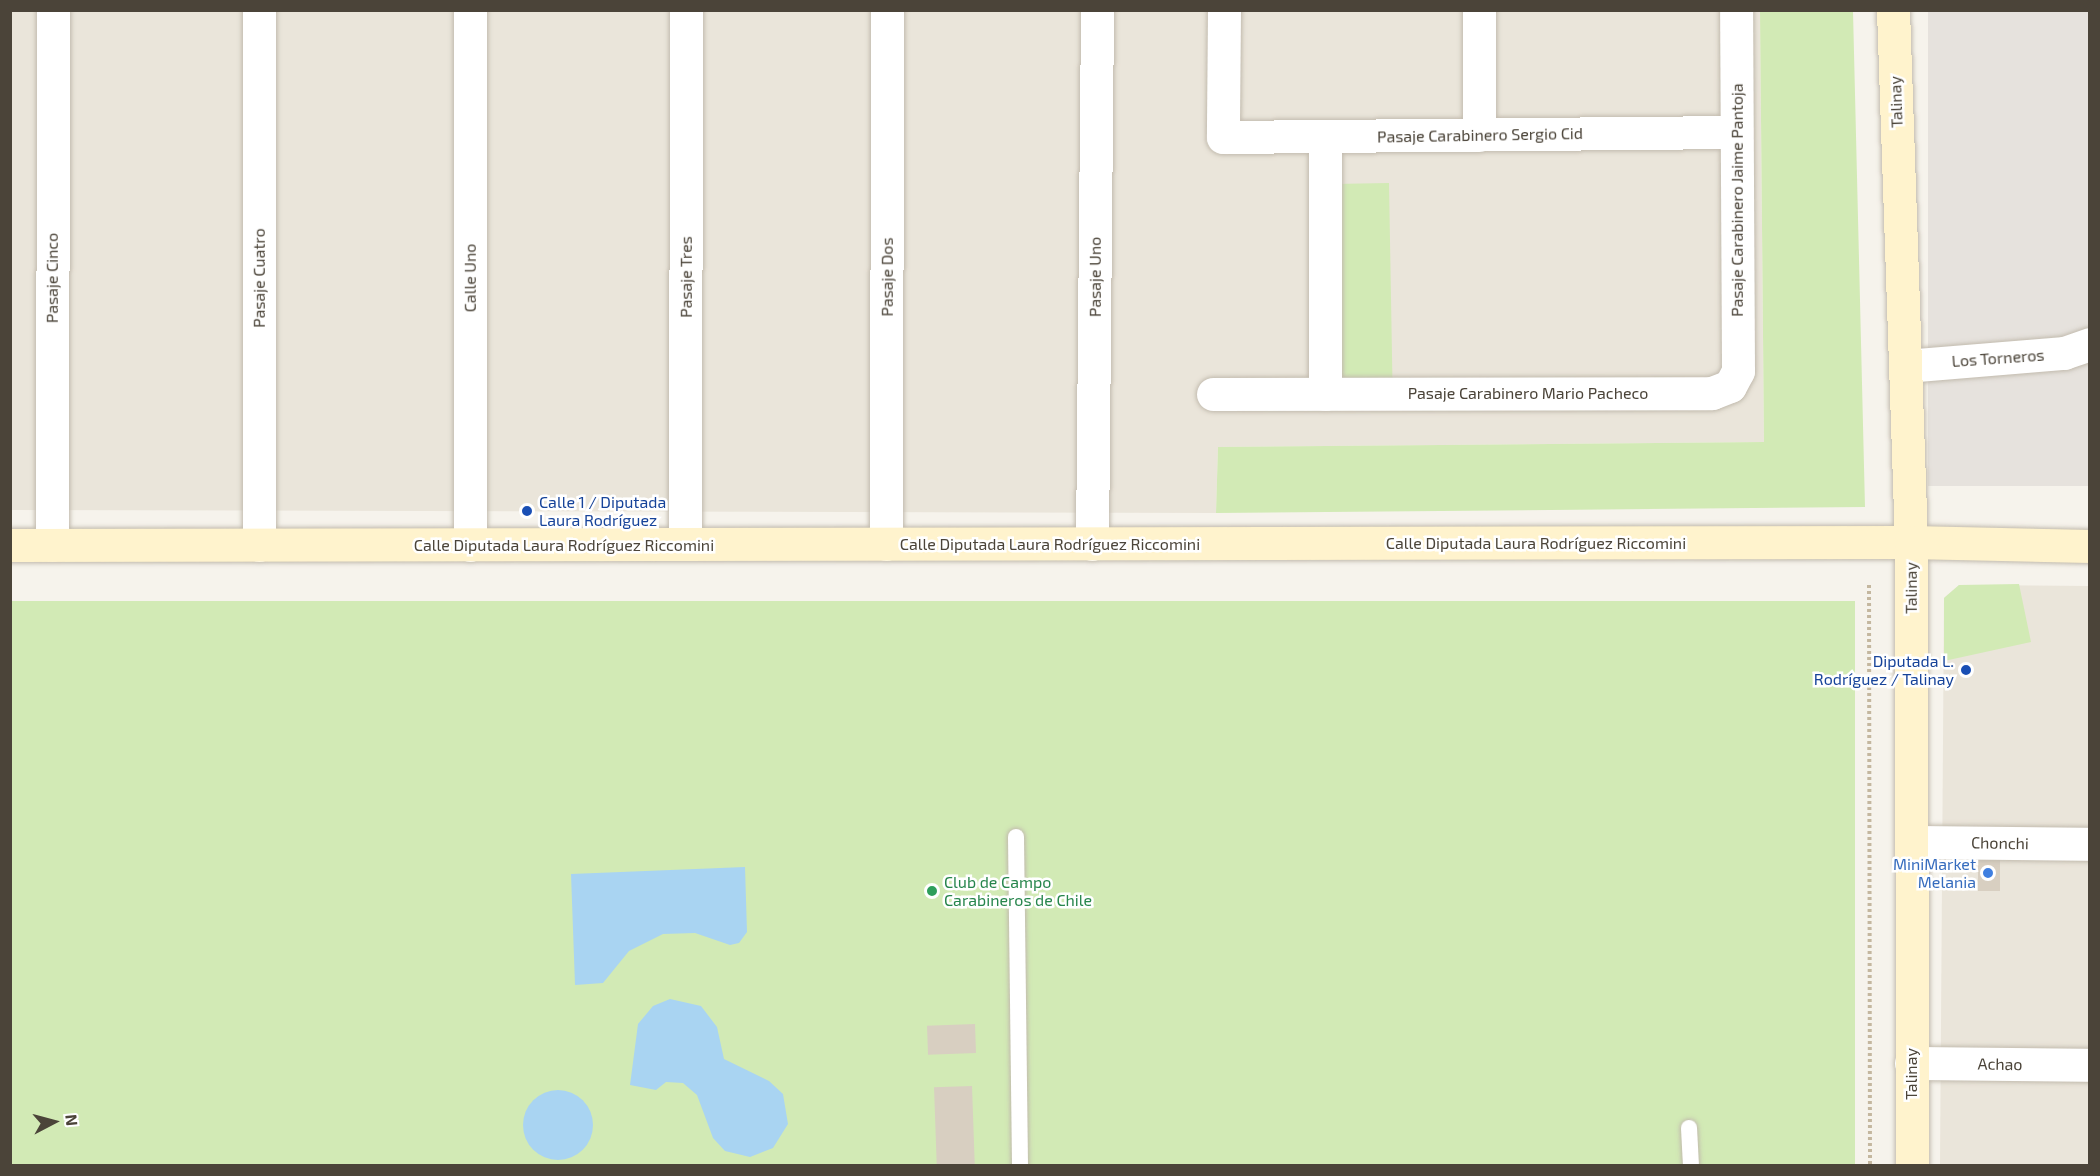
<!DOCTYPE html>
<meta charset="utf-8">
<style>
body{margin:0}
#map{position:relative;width:2100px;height:1176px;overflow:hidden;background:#f6f3ec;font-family:"Exo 2",sans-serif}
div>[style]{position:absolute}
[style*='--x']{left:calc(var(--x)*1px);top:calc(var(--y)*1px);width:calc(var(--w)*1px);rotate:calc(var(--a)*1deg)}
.residential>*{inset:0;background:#eae5da}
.industrial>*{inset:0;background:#e6e2dd;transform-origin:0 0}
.green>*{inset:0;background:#d2eab5;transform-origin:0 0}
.water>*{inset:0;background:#a9d4f2}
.round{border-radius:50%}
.building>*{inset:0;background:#d8cfc1;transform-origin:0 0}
.path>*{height:4px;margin-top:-2px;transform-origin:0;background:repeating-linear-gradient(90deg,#c4b79f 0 3px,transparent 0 6px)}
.roads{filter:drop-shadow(0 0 2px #c2bbae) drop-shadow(0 0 2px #c2bbae)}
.lane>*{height:16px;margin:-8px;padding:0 8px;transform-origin:8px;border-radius:8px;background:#fff}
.street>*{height:33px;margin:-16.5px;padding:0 16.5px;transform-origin:16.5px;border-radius:16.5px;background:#fff}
.secondary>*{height:33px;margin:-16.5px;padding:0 16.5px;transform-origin:16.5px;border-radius:16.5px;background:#fff3cd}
.dots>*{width:16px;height:16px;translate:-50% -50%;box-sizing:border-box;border:3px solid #fff;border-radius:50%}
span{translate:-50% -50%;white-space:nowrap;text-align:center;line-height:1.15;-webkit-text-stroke:5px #fff;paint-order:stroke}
.street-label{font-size:16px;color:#4b4439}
.transit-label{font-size:16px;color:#164399}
.left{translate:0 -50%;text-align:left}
.right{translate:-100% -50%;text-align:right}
.shop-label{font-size:16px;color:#366cbe}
.leisure-label{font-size:16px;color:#27864d}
.frame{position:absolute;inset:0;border:12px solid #4b4439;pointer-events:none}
.north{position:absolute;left:24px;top:1092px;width:60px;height:60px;-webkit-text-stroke:4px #fff;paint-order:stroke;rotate:84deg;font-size:16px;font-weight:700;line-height:24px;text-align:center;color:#4b4439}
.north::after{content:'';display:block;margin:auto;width:21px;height:27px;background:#4b4439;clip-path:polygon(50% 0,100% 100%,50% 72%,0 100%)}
</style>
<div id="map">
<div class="residential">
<i style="clip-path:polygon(11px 11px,1760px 11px,1764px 442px,1218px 447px,1216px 513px,11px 510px)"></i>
<i style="clip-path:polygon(1959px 585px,2089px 586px,2089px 1165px,1940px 1166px,1944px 598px)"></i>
</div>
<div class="industrial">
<i style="left:1928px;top:11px;width:161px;height:475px"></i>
</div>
<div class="green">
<i style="clip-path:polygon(1760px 11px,1853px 11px,1865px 507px,1216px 513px,1218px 447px,1764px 442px)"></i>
<i style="left:1389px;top:183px;width:198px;height:56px;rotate:89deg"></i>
<i style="clip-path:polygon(2019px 584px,2031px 642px,1944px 661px,1944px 598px,1959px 585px)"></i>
<i style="left:11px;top:601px;width:1844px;height:565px"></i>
</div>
<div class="water">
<i style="clip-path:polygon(745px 867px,747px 932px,739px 943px,730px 945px,695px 933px,663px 934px,629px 951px,603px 983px,575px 985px,571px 874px)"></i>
<i style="clip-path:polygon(670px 999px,701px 1006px,717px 1027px,724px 1059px,769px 1081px,783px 1094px,788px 1124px,773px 1148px,750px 1157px,725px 1151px,713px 1138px,697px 1095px,683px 1083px,666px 1082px,656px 1090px,630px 1085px,638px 1024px,653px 1006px)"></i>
<i class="round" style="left:523px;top:1090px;width:70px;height:70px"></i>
</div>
<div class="building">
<i style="left:1978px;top:856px;width:22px;height:35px"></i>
<i style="left:975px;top:1024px;width:29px;height:48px;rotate:88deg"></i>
<i style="left:972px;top:1086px;width:80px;height:38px;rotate:88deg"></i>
</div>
<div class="path">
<i style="--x:1869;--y:585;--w:581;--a:89.9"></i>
</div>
<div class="roads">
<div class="lane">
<i style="--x:1016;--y:837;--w:329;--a:89.3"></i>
<i style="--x:1689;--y:1128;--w:38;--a:87"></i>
</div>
<div class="street">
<i style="--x:1224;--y:10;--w:127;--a:90.5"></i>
<i style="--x:1223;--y:137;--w:513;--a:-0.56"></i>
<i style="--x:1479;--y:10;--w:125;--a:90"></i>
<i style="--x:1905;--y:366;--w:160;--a:-4.7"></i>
<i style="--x:2064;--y:353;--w:28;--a:-19"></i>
<i style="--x:1213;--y:394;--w:499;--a:-0.1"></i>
<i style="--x:1712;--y:393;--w:19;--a:-21"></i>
<i style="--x:1730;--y:386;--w:17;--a:-62"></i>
<i style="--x:1738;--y:371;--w:361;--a:-90.3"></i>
<i style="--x:1325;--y:394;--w:257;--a:-90"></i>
<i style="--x:685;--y:544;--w:534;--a:-89.89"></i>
<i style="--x:886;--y:544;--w:534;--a:-89.89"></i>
<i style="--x:1092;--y:544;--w:534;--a:-89.46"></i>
<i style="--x:52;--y:545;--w:535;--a:-89.89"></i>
<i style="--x:259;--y:545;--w:535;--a:-90"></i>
<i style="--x:470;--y:545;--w:535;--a:-90"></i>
<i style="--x:1911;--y:842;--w:179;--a:0.6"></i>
<i style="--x:1911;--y:1063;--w:179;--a:0.6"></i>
</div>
<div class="secondary">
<i style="--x:1893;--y:10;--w:532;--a:88.06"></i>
<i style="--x:1911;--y:542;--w:624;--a:89.91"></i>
<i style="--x:10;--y:545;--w:1901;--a:-0.09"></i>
<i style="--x:1911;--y:542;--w:179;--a:1.3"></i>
</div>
</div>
<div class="dots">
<i style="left:527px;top:511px;background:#1a4fb4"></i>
<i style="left:1966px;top:670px;background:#1a4fb4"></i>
<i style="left:1988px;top:873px;background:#3f7fe0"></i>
<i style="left:932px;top:891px;background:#2e9e5b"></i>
</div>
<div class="street-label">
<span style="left:1896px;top:102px;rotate:-92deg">Talinay</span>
<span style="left:1480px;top:135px;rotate:-1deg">Pasaje Carabinero Sergio Cid</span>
<span style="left:1737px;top:200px;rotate:-90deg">Pasaje Carabinero Jaime Pantoja</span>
<span style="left:686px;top:277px;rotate:-90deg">Pasaje Tres</span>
<span style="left:887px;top:277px;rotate:-90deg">Pasaje Dos</span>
<span style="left:1095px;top:277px;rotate:-90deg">Pasaje Uno</span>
<span style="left:52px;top:278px;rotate:-90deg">Pasaje Cinco</span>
<span style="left:259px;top:278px;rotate:-90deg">Pasaje Cuatro</span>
<span style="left:470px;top:278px;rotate:-90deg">Calle Uno</span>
<span style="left:1998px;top:358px;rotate:-4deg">Los Torneros</span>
<span style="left:1528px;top:393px">Pasaje Carabinero Mario Pacheco</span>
<span style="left:1536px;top:543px">Calle Diputada Laura Rodríguez Riccomini</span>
<span style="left:1050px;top:544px">Calle Diputada Laura Rodríguez Riccomini</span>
<span style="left:564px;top:545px">Calle Diputada Laura Rodríguez Riccomini</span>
<span style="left:1911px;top:588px;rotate:-90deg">Talinay</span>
<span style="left:2000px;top:843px;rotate:1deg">Chonchi</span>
<span style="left:2000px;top:1064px;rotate:1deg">Achao</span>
<span style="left:1911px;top:1074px;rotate:-90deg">Talinay</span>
</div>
<div class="transit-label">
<span class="left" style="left:539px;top:511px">Calle 1 / Diputada<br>Laura Rodríguez</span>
<span class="right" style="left:1954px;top:670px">Diputada L.<br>Rodríguez / Talinay</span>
</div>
<div class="shop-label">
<span class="right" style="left:1976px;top:873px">MiniMarket<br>Melania</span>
</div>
<div class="leisure-label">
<span class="left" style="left:944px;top:891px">Club de Campo<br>Carabineros de Chile</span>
</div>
<div class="frame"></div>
<div class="north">N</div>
</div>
